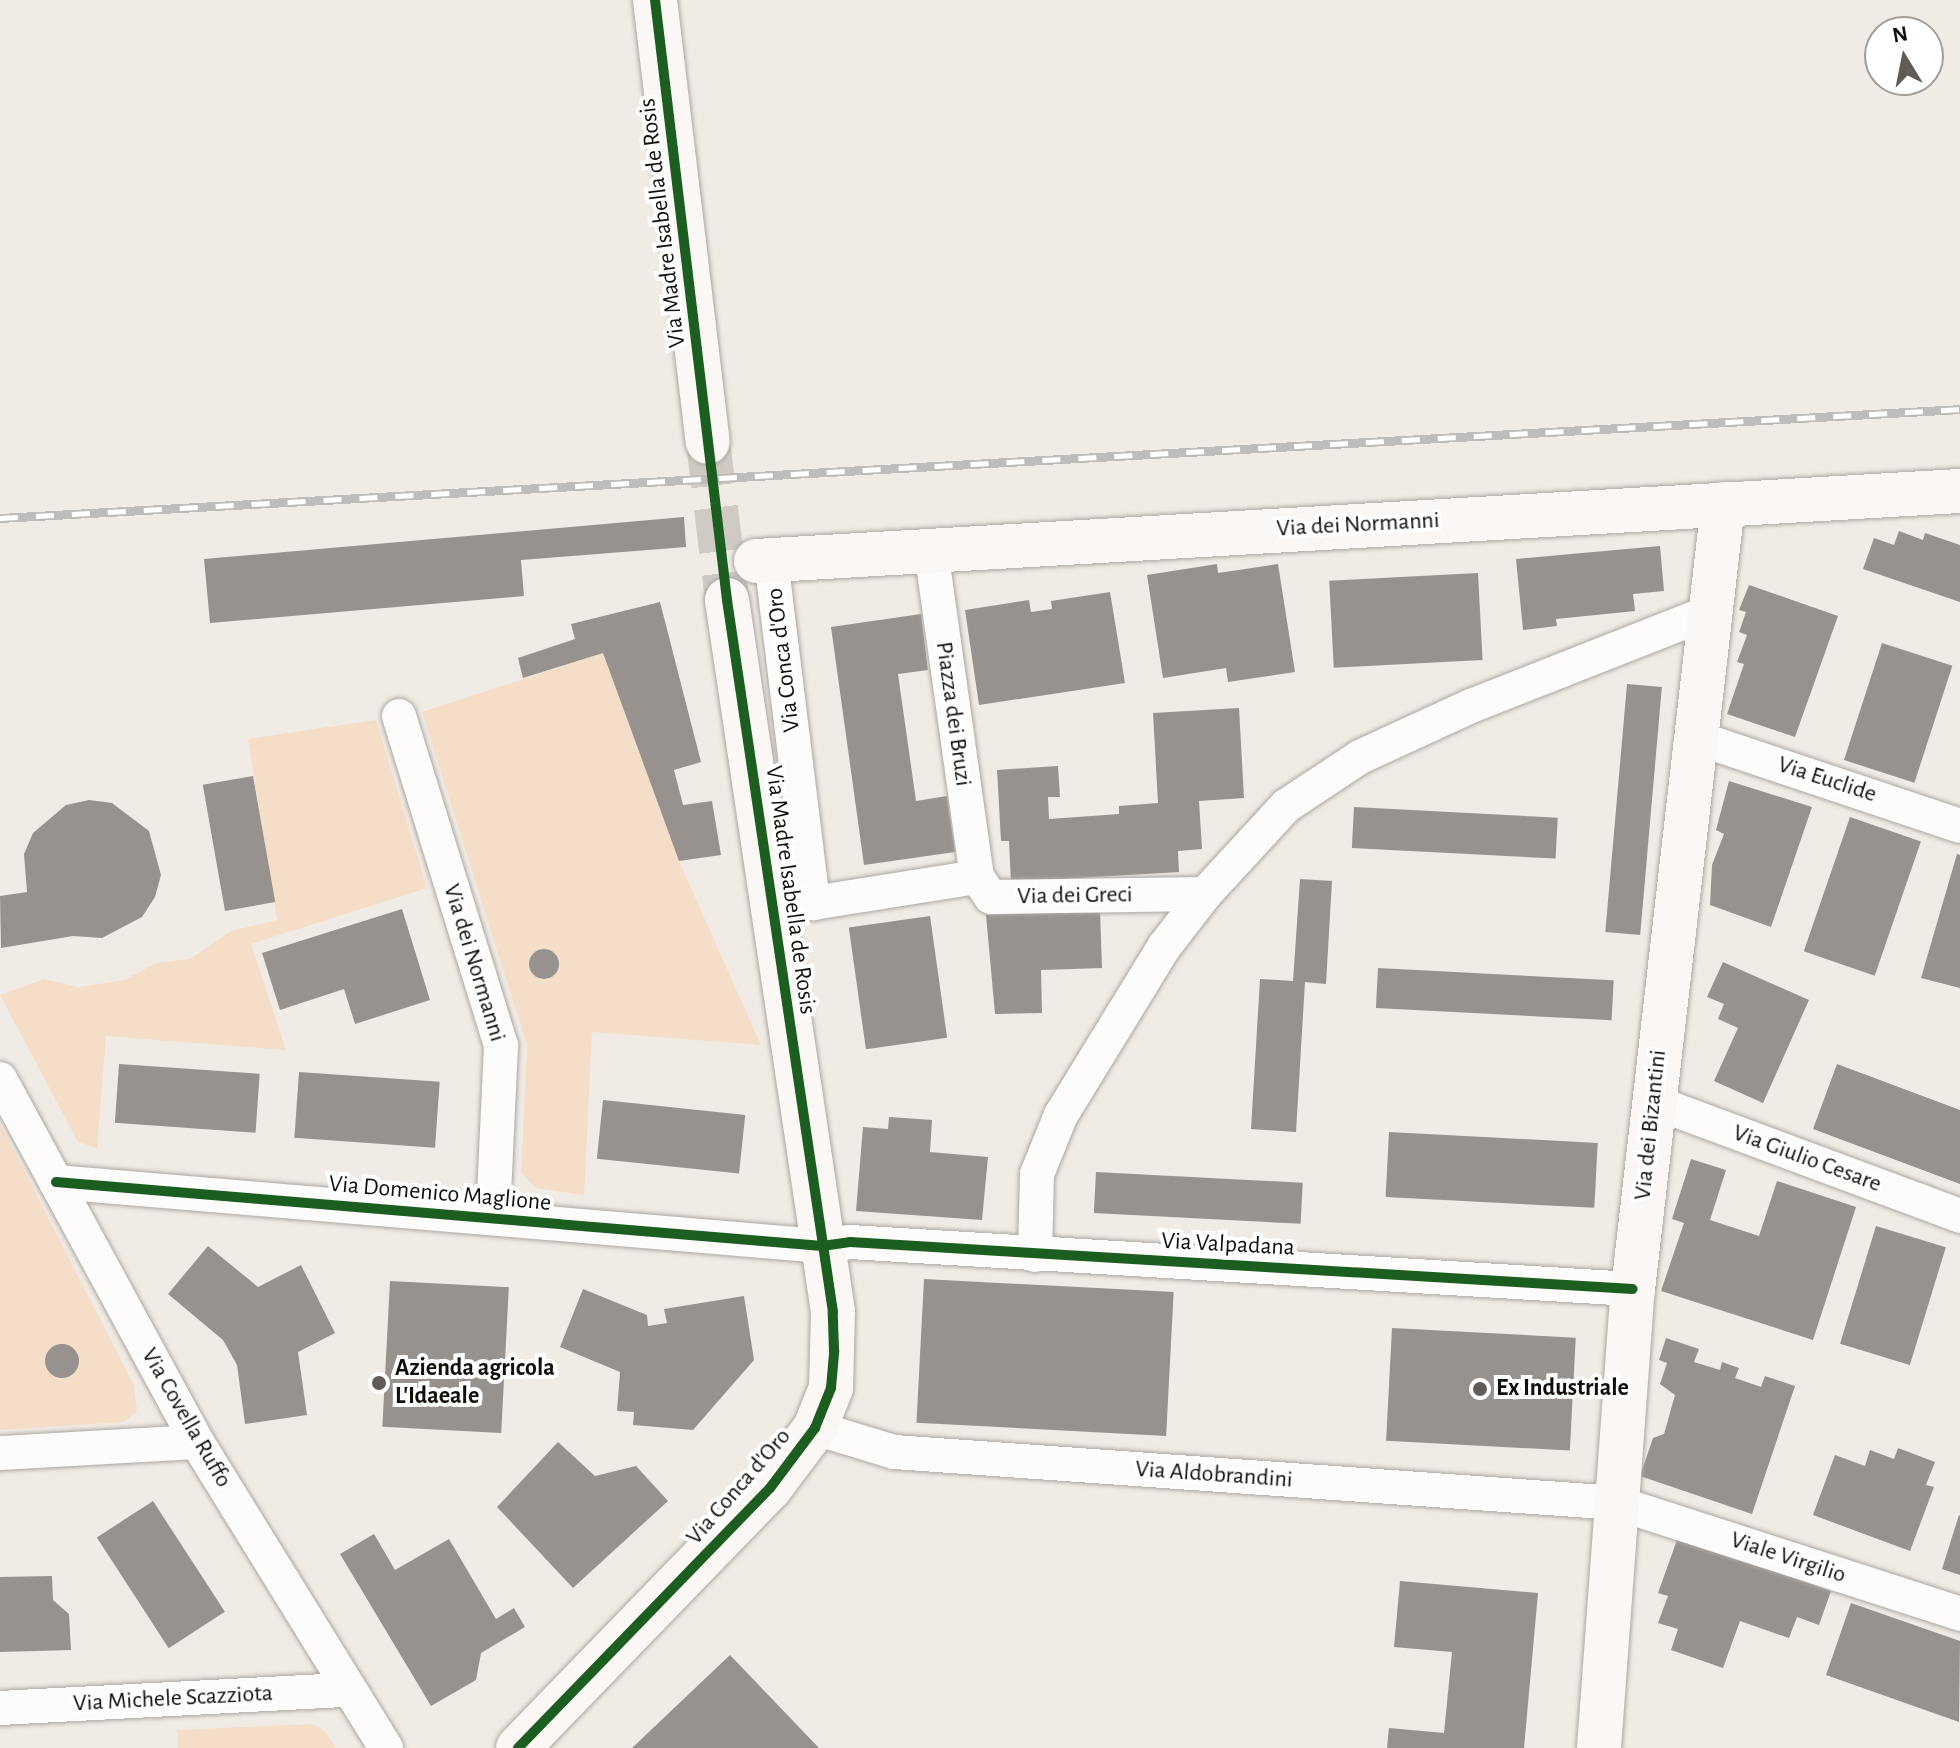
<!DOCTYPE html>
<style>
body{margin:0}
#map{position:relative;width:1960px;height:1748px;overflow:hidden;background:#f1ebe5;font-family:"Alegreya Sans",sans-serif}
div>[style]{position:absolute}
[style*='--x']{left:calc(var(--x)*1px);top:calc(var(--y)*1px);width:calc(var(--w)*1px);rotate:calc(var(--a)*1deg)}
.green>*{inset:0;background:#f5dec8}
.building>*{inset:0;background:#97928e;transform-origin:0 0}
.round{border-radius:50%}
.secondary-tunnel>*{height:44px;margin-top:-22px;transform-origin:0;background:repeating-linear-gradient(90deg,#d0cac4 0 44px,transparent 0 66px)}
.roads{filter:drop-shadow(0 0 2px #aca7a3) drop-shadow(0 0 2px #aca7a3)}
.street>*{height:34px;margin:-17px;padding:0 17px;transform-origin:17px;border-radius:17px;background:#fdfcfb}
.secondary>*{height:44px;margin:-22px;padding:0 22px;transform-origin:22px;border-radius:22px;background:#faf7f5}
.rail>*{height:9px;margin-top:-4.5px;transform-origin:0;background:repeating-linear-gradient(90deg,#fff 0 18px,#bfbdbc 0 36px);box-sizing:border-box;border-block:2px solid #bfbdbc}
.cycleway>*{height:10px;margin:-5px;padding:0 5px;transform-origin:5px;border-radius:5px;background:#1b5e20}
.dots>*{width:22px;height:22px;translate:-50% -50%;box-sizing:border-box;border:4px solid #fff;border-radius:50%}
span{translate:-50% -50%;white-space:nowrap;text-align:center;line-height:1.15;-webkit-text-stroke:8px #fff;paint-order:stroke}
.street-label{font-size:24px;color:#120e0a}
.poi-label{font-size:24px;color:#120e0a;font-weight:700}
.left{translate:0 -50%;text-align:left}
.north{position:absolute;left:1864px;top:16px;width:80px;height:80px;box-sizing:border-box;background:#fff;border:2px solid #a09f9d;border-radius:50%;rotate:350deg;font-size:22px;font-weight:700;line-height:32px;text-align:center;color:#120e0a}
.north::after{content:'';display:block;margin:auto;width:28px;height:36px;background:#605b57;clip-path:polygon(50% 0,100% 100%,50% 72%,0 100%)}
</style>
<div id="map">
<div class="green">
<i style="clip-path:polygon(603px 653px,679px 861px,761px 1045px,592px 1032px,584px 1195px,536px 1188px,521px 1172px,527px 1046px,422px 712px)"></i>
<i style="clip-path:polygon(376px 720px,427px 888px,251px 944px,286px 1050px,106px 1036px,97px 1148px,78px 1142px,0 995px,44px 979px,79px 987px,125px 980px,156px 963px,190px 959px,231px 931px,277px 920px,248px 739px)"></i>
<i style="clip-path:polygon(0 1124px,134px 1385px,137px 1411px,124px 1422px,0 1430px)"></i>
<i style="clip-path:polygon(312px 1724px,323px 1729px,336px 1748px,178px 1748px,177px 1730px)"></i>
</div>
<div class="building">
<i style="clip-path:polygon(684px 517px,686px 547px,521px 560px,524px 596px,210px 623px,204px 559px)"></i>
<i style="clip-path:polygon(1899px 531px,1923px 540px,1925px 533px,1960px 545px,1960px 602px,1863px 569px,1874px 538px,1894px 545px)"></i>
<i style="clip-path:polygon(1660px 546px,1664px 591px,1633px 594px,1635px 611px,1556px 619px,1557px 626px,1523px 630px,1516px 559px)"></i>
<i style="clip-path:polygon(1217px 564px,1218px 573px,1278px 564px,1295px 672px,1228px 682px,1226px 668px,1163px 678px,1147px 575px)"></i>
<i style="left:1478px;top:573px;width:87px;height:149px;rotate:87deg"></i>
<i style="clip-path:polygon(1749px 585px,1838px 616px,1795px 737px,1727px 714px,1744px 664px,1737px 662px,1747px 635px,1739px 632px,1746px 612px,1739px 610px)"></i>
<i style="clip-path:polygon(1110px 592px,1125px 683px,979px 705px,965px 610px,1029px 600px,1031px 612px,1052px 609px,1051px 601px)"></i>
<i style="clip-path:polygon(660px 602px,701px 762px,674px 770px,683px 805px,712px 801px,721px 855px,679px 861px,603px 653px,523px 678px,518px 658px,575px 639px,571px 624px)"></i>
<i style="clip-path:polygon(921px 614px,928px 670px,898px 674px,916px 801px,947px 796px,955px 852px,864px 865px,831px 627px)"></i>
<i style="left:1882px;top:643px;width:74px;height:123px;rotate:18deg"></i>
<i style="left:1627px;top:684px;width:35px;height:249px;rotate:5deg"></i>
<i style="clip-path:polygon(1239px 708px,1244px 798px,1199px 801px,1202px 849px,1178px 851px,1179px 872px,1011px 882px,1009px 841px,1001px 841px,997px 770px,1058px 766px,1060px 797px,1048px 797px,1049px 819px,1119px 814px,1119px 806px,1158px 803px,1153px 713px)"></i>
<i style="left:253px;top:776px;width:128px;height:51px;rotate:80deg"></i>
<i style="clip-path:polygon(1729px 781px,1812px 807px,1771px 927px,1710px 905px,1712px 865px,1724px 834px,1716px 830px)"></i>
<i style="clip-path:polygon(89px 800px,112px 803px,149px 831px,161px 875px,155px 897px,142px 917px,102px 938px,73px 936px,1px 948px,0 896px,27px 892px,24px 854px,33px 833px,66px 805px)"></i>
<i style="left:1354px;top:807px;width:204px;height:41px;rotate:3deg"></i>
<i style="left:1850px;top:817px;width:75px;height:142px;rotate:19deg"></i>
<i style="clip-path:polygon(1957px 854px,1960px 855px,1960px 988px,1921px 978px)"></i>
<i style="clip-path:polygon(1300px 879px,1332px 881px,1326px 984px,1305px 982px,1296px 1132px,1251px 1129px,1260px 979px,1293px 981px)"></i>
<i style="clip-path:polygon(402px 909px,430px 1000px,355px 1024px,344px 989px,280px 1010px,262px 953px)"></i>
<i style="clip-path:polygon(1100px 911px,1102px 968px,1041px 970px,1042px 1013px,995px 1014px,986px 915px)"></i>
<i style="left:930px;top:916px;width:123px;height:82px;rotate:82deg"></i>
<i class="round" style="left:529px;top:949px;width:30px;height:30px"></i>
<i style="clip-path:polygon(1723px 962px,1809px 1000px,1763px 1103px,1714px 1081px,1738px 1028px,1718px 1019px,1724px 1004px,1707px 997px)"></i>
<i style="left:1378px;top:968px;width:236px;height:40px;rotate:3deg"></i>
<i style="left:119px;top:1064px;width:141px;height:59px;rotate:4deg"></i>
<i style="clip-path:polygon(1837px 1064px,1960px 1110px,1960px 1184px,1813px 1129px)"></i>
<i style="left:299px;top:1072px;width:141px;height:66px;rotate:4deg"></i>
<i style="left:603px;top:1100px;width:143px;height:59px;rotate:6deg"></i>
<i style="clip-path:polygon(889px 1117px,932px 1120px,930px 1152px,988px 1157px,982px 1220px,856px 1211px,863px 1127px,888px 1129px)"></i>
<i style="left:1389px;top:1132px;width:209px;height:65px;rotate:3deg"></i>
<i style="clip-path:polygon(1691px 1159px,1726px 1170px,1710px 1220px,1759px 1236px,1777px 1181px,1856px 1207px,1813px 1340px,1661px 1291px,1684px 1223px,1672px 1219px)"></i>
<i style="left:1096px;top:1172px;width:207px;height:41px;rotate:3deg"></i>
<i style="left:1876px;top:1226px;width:73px;height:123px;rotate:17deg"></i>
<i style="clip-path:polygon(208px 1246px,258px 1287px,301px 1265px,335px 1333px,298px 1352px,307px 1415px,245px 1424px,237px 1365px,223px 1340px,168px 1294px)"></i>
<i style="left:924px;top:1279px;width:250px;height:144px;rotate:3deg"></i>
<i style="left:390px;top:1281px;width:119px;height:146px;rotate:3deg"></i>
<i style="clip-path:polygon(583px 1289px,647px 1315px,648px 1326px,667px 1323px,664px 1309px,744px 1296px,754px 1360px,693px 1430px,633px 1425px,634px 1412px,617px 1411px,620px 1372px,560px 1347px)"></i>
<i style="left:1392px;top:1328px;width:184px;height:113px;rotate:3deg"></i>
<i style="clip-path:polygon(1666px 1338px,1699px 1349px,1694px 1362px,1720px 1370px,1722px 1362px,1739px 1368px,1735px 1378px,1761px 1387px,1765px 1376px,1795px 1386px,1752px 1514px,1640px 1476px,1653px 1438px,1664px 1434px,1675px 1395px,1660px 1384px,1667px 1363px,1659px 1360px)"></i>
<i class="round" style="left:45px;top:1344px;width:34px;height:34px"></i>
<i style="clip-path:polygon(558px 1442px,595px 1476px,636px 1466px,668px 1501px,573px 1588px,497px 1507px)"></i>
<i style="clip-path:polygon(1898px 1448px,1935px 1462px,1926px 1485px,1934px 1487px,1910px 1551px,1813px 1515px,1835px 1455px,1865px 1466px,1870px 1450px,1894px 1459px)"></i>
<i style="left:153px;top:1501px;width:132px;height:67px;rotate:57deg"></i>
<i style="clip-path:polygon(1959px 1515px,1960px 1516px,1960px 1575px,1942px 1569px)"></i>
<i style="clip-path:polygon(374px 1534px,395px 1570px,449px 1539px,496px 1619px,514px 1608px,525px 1627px,481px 1653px,476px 1680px,431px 1706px,340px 1554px)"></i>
<i style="clip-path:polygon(1678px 1537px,1831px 1591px,1819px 1625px,1797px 1617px,1789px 1638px,1740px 1621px,1723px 1668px,1671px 1650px,1678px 1629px,1658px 1623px,1668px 1596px,1658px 1593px)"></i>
<i style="clip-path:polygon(52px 1576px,53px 1600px,69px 1614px,71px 1650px,0 1652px,0 1577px)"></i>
<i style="clip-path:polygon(1400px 1581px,1538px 1593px,1524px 1748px,1387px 1748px,1389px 1728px,1444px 1733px,1452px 1652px,1394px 1647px)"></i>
<i style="clip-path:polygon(1851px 1603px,1960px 1641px,1959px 1722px,1826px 1675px)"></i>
<i style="clip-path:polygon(730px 1655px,819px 1748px,632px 1748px)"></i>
</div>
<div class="secondary-tunnel">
<i style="--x:708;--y:442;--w:159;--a:83.1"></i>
</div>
<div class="roads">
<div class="street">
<i style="--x:931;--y:550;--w:330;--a:82"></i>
<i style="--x:771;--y:560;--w:346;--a:83"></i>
<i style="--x:813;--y:903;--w:166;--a:-9"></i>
<i style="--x:977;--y:877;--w:24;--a:55"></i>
<i style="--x:991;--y:897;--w:214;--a:-0.8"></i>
<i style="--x:399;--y:716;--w:345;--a:72.8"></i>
<i style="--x:501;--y:1046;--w:172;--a:92.7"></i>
<i style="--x:1694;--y:737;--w:280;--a:18.5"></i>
<i style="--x:0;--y:1079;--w:413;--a:61.5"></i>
<i style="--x:197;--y:1442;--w:360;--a:58.3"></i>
<i style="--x:1654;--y:1102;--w:327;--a:20.4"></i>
<i style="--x:56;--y:1182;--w:769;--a:4.78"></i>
<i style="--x:822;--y:1246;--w:28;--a:-8"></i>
<i style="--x:850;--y:1242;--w:784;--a:3.44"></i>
<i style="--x:1035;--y:1255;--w:81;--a:-88.6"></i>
<i style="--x:1037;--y:1174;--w:64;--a:-67.9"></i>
<i style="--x:1061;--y:1115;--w:197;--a:-58.5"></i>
<i style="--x:1164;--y:947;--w:67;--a:-52.3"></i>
<i style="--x:1205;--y:894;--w:120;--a:-47.4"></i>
<i style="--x:1286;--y:806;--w:89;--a:-33.5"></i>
<i style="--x:1360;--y:757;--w:122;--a:-24.7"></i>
<i style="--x:1471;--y:706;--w:257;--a:-21.5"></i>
<i style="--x:815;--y:1428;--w:83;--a:16.9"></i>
<i style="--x:894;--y:1452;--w:725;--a:4.03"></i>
<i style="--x:1617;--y:1503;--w:361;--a:17.9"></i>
<i style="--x:0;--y:1453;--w:197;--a:-3.2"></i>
<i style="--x:0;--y:1708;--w:346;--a:-3"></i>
</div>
<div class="secondary">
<i style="--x:655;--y:0;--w:445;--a:83.2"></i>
<i style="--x:756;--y:561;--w:1206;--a:-3.33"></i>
<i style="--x:518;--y:1748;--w:362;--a:-45.9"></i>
<i style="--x:770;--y:1488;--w:75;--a:-53.1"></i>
<i style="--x:815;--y:1428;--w:43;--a:-68.2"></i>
<i style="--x:831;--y:1388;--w:76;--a:-88.5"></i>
<i style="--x:833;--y:1312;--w:720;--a:-98.47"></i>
<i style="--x:1599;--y:1748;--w:460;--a:-85.8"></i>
<i style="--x:1633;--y:1289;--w:790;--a:-83.46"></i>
</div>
</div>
<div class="rail">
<i style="--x:0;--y:518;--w:1963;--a:-3.18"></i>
</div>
<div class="cycleway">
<i style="--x:56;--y:1182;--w:769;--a:4.78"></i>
<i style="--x:822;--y:1246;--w:28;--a:-8"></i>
<i style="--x:850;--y:1242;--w:784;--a:3.44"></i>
<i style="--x:518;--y:1748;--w:362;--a:-45.9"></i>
<i style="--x:770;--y:1488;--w:75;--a:-53.1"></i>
<i style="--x:815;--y:1428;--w:43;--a:-68.2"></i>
<i style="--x:831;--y:1388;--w:38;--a:-85"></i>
<i style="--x:834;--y:1350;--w:38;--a:-92"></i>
<i style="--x:833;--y:1312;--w:720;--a:-98.47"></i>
<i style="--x:727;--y:600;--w:604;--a:-96.84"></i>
</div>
<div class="dots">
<i style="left:379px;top:1383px;background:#605b57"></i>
<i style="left:1480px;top:1389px;background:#605b57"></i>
</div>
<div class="street-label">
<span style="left:663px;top:223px;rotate:-97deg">Via Madre Isabella de Rosis</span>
<span style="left:1358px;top:525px;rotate:-3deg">Via dei Normanni</span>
<span style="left:784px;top:660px;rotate:-97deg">Via Conca d'Oro</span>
<span style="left:953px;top:714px;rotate:82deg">Piazza dei Bruzi</span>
<span style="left:1827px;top:780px;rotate:18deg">Via Euclide</span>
<span style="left:790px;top:890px;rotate:82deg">Via Madre Isabella de Rosis</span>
<span style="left:1075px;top:896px;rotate:-1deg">Via dei Greci</span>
<span style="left:474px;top:963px;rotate:73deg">Via dei Normanni</span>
<span style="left:1651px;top:1125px;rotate:-84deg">Via dei Bizantini</span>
<span style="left:1807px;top:1159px;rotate:20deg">Via Giulio Cesare</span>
<span style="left:440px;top:1194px;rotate:5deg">Via Domenico Maglione</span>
<span style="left:1228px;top:1245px;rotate:3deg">Via Valpadana</span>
<span style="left:186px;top:1418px;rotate:60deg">Via Covella Ruffo</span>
<span style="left:1214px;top:1475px;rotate:4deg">Via Aldobrandini</span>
<span style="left:739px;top:1487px;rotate:-49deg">Via Conca d'Oro</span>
<span style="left:1788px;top:1558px;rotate:18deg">Viale Virgilio</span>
<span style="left:173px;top:1699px;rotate:-3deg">Via Michele Scazziota</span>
</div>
<div class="poi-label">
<span class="left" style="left:395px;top:1383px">Azienda agricola<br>L'Idaeale</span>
<span class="left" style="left:1496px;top:1389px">Ex Industriale</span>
</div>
<div class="north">N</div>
</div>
